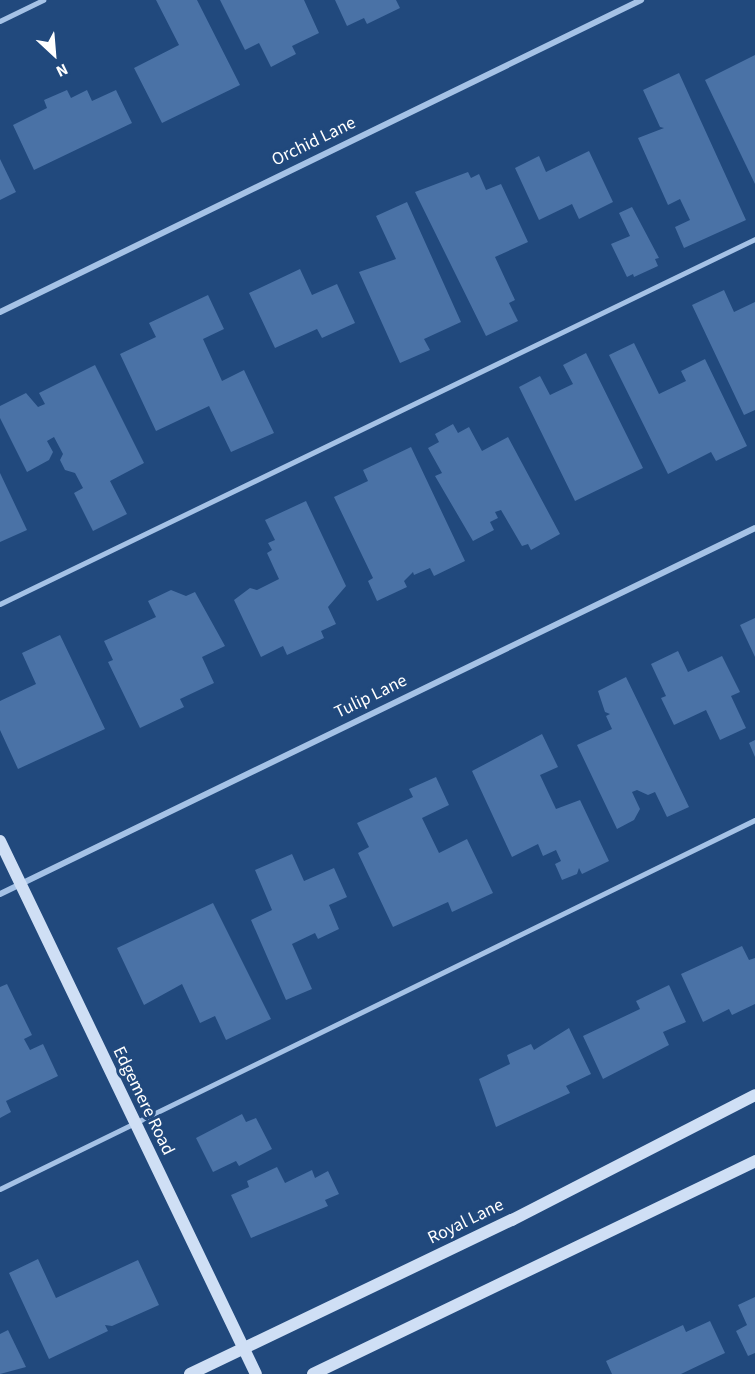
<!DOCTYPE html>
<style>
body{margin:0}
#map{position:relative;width:755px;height:1374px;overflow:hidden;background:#21497d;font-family:"Source Sans 3",sans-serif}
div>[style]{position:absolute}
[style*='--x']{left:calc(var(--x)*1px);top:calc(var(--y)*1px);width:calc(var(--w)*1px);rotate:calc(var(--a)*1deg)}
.building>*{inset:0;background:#4a72a6}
.lane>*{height:4.5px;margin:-2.25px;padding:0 2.25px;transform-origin:2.25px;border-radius:2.25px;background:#a5c2e6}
.street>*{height:6px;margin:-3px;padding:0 3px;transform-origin:3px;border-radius:3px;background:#a5c2e6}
.secondary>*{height:12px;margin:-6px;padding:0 6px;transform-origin:6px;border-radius:6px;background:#cfdff5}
span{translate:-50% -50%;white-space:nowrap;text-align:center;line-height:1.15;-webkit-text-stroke:6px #21497d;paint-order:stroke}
.street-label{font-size:18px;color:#fff}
.north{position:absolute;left:24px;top:24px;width:60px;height:60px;-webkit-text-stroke:4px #21497d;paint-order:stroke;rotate:154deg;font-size:16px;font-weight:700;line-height:24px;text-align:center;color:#fff}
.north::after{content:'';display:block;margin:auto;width:21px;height:27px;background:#fff;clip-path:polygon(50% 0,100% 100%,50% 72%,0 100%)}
</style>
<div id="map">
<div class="building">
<i style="clip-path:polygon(156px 0,197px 0,240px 85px,162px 123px,134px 68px,179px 45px)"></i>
<i style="clip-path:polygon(220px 0,304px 0,319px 33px,292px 46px,296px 54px,271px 67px,259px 43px,245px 50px)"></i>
<i style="clip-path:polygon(335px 0,396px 0,400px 8px,367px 24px,364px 18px,347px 26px)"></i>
<i style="clip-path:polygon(755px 55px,755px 184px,705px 80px)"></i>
<i style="clip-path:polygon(679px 73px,746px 220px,684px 248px,675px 227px,690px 220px,680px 199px,668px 205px,638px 138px,664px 128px,660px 127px,643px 90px)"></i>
<i style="clip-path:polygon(67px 90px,71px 98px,87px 90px,92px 101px,116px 90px,132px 123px,34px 170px,13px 125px,47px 108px,44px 100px)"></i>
<i style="clip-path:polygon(589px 151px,613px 202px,579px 219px,572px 204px,539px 220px,515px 168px,539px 156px,546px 172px)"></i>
<i style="clip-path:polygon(0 159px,16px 192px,0 200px)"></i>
<i style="clip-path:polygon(468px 172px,471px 178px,479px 174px,486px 190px,501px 184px,528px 242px,495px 257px,515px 300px,509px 303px,518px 321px,486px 336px,415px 192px)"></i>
<i style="clip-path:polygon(407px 202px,461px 322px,424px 339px,430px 350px,400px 363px,359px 272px,396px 259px,376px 216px)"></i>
<i style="clip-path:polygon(632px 207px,659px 258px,655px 259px,658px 266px,634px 277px,633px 274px,627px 277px,611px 244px,630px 236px,619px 213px)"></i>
<i style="clip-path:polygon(300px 269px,312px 295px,337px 284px,355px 323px,322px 338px,317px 329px,275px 348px,249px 293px)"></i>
<i style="clip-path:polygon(724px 290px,734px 312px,755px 302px,755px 410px,744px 415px,692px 305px)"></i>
<i style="clip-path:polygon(208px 295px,224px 329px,203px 339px,222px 381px,244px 370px,274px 433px,231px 452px,209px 406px,156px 431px,120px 354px,156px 337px,149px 323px)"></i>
<i style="clip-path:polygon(634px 343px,659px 394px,686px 381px,681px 371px,705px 359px,747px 446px,716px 461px,711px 452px,668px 474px,609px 355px)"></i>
<i style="clip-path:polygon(586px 353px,643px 468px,575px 501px,519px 387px,540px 376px,550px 395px,573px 384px,563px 365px)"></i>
<i style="clip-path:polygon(95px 365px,144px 463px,110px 481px,127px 514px,93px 531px,74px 493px,83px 488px,75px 473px,65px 470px,60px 460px,63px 454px,54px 437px,47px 441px,53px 452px,49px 460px,27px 472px,0 418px,0 406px,26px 393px,38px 407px,45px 404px,39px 393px)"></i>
<i style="clip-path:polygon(453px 424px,458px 433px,469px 427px,482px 451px,508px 437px,560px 534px,531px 550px,528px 544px,522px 546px,501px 510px,495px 512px,498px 518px,490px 522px,494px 530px,473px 541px,435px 476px,442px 473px,428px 448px,439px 442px,435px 434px)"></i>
<i style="clip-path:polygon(411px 447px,465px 561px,434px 576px,430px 568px,414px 575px,413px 572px,404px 581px,407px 587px,377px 601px,368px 581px,373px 578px,334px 497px,368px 481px,363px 470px)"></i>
<i style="clip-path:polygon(0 473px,27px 530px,0 542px)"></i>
<i style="clip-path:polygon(306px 501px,346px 586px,328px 607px,336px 624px,321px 631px,324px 638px,287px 655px,283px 646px,261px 657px,234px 600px,250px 588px,257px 590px,279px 579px,267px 553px,272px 550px,268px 543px,275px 540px,265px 520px)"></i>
<i style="clip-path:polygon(171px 590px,186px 596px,195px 592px,225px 646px,202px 657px,214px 683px,180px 699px,184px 707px,140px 728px,108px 662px,113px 660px,104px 641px,156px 617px,148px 601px)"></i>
<i style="clip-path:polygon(755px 618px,755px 657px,740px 625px)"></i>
<i style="clip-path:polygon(60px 635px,105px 729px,18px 769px,0 730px,0 701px,36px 684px,22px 653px)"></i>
<i style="clip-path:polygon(678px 651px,688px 672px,722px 656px,740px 692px,731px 696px,746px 728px,720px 740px,706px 710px,674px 725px,661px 698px,666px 696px,651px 664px)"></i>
<i style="clip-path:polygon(626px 677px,689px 807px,667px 817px,655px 792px,648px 795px,637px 790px,632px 792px,640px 809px,634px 820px,617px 829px,577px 745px,612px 729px,606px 716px,610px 714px,605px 712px,598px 691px)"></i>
<i style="clip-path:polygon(542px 734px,558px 767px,540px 775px,556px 809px,580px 800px,609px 861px,582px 874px,579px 868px,577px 874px,562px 880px,555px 864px,561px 861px,556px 850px,543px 856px,538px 844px,512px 857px,472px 771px)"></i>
<i style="clip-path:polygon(755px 740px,755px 757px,749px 743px)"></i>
<i style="clip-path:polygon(436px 777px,449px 805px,422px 818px,439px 853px,467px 839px,493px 893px,452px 912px,448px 902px,393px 927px,358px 853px,369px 847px,357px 823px,413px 797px,409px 789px)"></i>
<i style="clip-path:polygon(292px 854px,304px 881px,334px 868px,347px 897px,329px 905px,339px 929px,318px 939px,315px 933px,292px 944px,312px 989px,286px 1000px,251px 920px,272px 910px,255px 870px)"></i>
<i style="clip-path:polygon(213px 903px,271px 1019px,226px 1040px,215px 1016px,200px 1023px,182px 984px,144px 1005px,117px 948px)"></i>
<i style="clip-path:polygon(742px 946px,749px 960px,755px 958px,755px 1004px,732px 1015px,729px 1009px,703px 1022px,681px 974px)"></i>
<i style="clip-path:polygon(7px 984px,32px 1035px,24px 1039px,30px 1050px,43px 1044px,58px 1076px,6px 1101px,11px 1112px,0 1118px,0 987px)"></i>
<i style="clip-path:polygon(669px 985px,686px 1022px,663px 1032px,669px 1045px,603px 1079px,583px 1036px,640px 1009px,636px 1001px)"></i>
<i style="clip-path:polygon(569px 1028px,591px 1074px,566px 1086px,570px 1093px,496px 1127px,479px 1079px,510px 1064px,507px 1055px,531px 1044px,534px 1050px)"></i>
<i style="clip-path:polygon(242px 1114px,246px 1122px,256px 1118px,272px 1149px,239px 1166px,236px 1161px,213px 1172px,196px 1138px)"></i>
<i style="clip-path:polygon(277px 1167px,285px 1183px,312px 1170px,315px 1178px,328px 1171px,339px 1194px,325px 1200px,328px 1206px,251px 1238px,231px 1195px,249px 1187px,247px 1181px)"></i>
<i style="clip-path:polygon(38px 1259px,56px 1298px,138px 1260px,159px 1305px,112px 1326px,105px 1325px,108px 1331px,49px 1359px,9px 1273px)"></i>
<i style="clip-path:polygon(755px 1297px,755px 1353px,748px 1356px,736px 1331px,747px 1325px,738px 1305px)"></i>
<i style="clip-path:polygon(710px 1321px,725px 1353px,681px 1374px,612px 1374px,606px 1361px,683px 1325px,686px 1332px)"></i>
<i style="clip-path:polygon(8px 1330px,26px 1367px,0 1374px,0 1334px)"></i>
</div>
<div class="lane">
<i style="--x:0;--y:21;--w:48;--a:-26"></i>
<i style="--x:0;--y:604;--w:839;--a:-25.8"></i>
<i style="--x:0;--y:1189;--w:840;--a:-26.05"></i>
</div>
<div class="street">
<i style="--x:0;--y:312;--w:713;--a:-25.95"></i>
<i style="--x:0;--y:894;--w:839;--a:-25.86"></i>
</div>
<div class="secondary">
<i style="--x:0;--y:841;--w:591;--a:64.35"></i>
<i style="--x:190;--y:1374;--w:357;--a:-25.6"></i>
<i style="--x:512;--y:1220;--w:273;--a:-27.2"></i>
<i style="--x:313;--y:1374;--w:491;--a:-25.7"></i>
</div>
<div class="street-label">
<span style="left:314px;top:142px;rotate:-26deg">Orchid Lane</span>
<span style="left:371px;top:697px;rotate:-26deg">Tulip Lane</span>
<span style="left:143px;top:1101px;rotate:64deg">Edgemere Road</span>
<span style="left:466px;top:1222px;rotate:-26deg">Royal Lane</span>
</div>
<div class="north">N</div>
</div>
